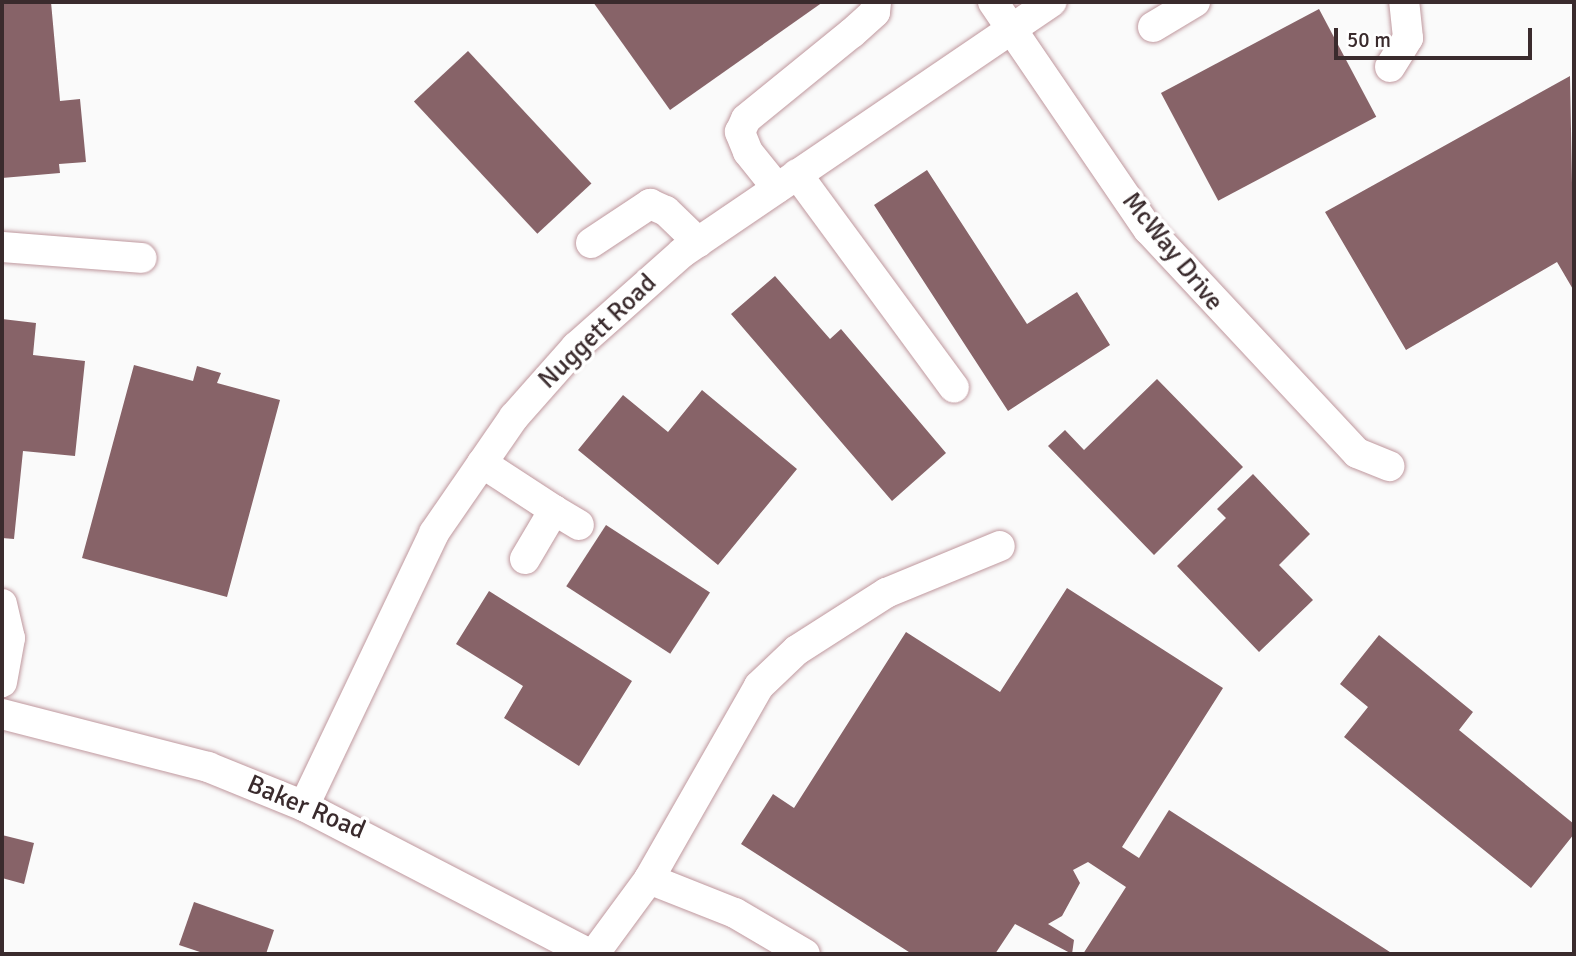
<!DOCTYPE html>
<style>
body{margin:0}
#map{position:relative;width:1576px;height:956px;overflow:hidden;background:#fafafa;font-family:Signika,sans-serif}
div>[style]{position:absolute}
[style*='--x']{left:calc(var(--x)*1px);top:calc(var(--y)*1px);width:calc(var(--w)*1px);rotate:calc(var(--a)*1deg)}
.building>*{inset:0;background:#876368;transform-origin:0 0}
.roads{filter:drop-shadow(0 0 2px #bf989e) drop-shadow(0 0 2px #bf989e)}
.minor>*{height:30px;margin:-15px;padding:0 15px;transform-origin:15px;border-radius:15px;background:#fff}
span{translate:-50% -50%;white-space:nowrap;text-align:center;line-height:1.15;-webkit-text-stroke:7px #fff;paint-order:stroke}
.street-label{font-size:26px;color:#3a2b2d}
.frame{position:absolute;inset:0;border:4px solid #3a2b2d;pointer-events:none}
.scale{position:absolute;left:1334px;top:28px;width:198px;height:32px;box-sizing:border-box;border:4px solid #3a2b2d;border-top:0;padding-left:9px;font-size:21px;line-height:24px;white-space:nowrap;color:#3a2b2d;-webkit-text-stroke:5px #fff;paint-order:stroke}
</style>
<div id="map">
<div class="building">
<i style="clip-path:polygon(2px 2px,51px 2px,60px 101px,80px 99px,86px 162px,59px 164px,60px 173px,2px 178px)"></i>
<i style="clip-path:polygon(593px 2px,823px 2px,670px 110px)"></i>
<i style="left:1319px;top:9px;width:122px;height:179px;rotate:62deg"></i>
<i style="left:468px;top:51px;width:181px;height:74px;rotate:47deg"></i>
<i style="clip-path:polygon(1570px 76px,1574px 291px,1557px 262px,1406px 350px,1325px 212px)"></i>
<i style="clip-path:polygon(927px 170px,1027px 324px,1077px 292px,1110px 345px,1008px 411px,874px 205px)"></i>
<i style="clip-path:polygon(775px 276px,830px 339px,841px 329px,946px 453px,892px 501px,731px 314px)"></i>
<i style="clip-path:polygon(2px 319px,36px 323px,33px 355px,85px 361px,75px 456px,23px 451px,14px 539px,2px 538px)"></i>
<i style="clip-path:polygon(134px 365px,193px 381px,197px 366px,221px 373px,217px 383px,280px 400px,227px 597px,82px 558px)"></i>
<i style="clip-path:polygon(1157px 379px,1243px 467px,1154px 555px,1048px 446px,1065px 430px,1084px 450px)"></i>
<i style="clip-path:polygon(702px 390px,797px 469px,718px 565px,578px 450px,623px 395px,668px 432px)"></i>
<i style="clip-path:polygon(1253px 474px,1310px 534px,1279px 565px,1313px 600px,1259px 652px,1177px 566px,1226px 518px,1217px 509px)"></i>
<i style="left:606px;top:525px;width:124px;height:73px;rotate:33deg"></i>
<i style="clip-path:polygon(1067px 588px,1223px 688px,1122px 847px,1139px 858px,1169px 810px,1393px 954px,1083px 954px,1126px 887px,1088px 862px,1073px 870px,1080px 883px,1062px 916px,1048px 924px,1074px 940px,1072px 954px,1015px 924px,995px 954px,912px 954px,741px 844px,773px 794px,794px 808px,906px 632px,1000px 692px)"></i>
<i style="clip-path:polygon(489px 591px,632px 681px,579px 766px,504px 718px,523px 686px,456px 644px)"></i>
<i style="clip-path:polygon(1379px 635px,1473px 712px,1459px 730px,1574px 824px,1574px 834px,1531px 888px,1344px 737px,1368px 707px,1340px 684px)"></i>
<i style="clip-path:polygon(2px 835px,34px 843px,24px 884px,2px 878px)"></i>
<i style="clip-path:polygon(194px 902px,274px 930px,266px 954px,206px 954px,179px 945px)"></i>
</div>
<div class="roads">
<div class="minor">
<i style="--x:993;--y:2;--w:275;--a:55.7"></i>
<i style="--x:1148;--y:229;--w:306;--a:47"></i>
<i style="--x:1357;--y:453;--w:35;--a:22"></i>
<i style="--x:1153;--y:27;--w:49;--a:-30.8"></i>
<i style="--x:1390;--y:67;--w:34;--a:-58"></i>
<i style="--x:1408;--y:38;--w:36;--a:-96"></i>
<i style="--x:797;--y:174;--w:265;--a:53.7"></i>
<i style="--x:777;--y:188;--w:46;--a:-128.9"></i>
<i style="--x:748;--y:152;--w:22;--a:-112"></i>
<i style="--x:740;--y:132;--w:14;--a:-65"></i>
<i style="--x:746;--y:119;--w:136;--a:-39.1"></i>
<i style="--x:852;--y:33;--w:31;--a:-42"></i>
<i style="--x:875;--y:12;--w:10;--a:-84"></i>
<i style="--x:591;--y:243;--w:71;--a:-33.5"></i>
<i style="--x:650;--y:204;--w:17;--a:24"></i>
<i style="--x:666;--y:211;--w:45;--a:44.1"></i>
<i style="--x:2;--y:247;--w:140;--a:4.5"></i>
<i style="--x:482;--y:463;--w:86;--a:33.1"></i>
<i style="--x:525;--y:559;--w:57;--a:-59.4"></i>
<i style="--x:554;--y:510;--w:29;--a:31"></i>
<i style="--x:2;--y:604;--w:35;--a:77"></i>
<i style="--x:10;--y:638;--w:45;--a:100.3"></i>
<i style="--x:2;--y:714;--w:213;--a:14.4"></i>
<i style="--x:208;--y:767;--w:104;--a:22.1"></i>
<i style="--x:304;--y:806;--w:322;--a:27.4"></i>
<i style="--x:304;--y:806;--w:302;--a:-64.5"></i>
<i style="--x:434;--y:533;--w:141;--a:-55.4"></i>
<i style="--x:514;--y:417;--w:94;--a:-48.5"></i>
<i style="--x:576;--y:347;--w:142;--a:-41.6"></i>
<i style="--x:682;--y:253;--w:447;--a:-34.2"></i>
<i style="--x:649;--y:879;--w:92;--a:21.6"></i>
<i style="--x:735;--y:913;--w:81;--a:30.4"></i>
<i style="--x:594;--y:954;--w:93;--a:-53.7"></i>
<i style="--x:649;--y:879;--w:222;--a:-60.3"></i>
<i style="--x:759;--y:686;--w:52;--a:-43.5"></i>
<i style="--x:797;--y:650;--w:106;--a:-32.6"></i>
<i style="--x:886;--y:593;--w:123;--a:-22.4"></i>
</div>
</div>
<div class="street-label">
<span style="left:1172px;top:252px;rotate:51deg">McWay Drive</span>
<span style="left:598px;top:332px;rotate:-44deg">Nuggett Road</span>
<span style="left:306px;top:808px;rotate:23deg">Baker Road</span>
</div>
<div class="frame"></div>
<div class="scale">50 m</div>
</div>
